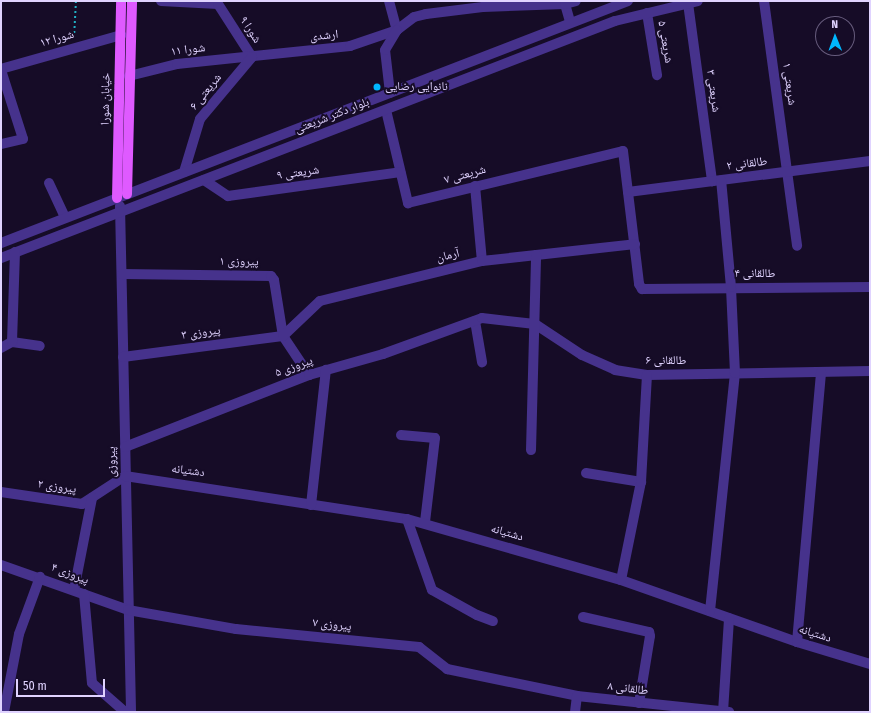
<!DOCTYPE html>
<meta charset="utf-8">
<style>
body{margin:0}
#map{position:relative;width:871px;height:713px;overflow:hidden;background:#160c27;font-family:"Fira Sans Condensed","Noto Naskh Arabic",sans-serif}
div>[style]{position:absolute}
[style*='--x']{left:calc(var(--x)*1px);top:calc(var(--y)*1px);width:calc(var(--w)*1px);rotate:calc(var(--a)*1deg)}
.path>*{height:2px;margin-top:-1px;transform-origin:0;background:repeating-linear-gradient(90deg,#21b1c5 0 2px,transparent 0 5px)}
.minor>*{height:10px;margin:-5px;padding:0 5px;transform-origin:5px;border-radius:5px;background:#46328c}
.major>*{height:10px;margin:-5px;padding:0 5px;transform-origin:5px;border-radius:5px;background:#df5aff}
.dots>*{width:11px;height:11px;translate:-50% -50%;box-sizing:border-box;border:2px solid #160c27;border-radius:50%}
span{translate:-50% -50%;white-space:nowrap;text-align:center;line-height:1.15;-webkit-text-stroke:4px #160c27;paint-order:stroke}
.street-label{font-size:12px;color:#e0d3ff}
.poi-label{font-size:12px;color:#e0d3ff}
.left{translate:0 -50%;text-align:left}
.frame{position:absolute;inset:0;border:2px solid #e0d3ff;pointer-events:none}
.north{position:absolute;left:815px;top:16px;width:40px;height:40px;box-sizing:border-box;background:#160c27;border:1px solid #675c7d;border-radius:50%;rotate:359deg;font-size:11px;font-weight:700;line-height:16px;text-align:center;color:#e0d3ff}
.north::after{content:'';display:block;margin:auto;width:14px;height:18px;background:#00b7fe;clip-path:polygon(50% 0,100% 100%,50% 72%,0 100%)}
.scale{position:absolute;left:16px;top:679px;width:89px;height:18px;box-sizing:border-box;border:2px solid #e0d3ff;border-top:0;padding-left:5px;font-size:12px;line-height:14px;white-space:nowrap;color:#e0d3ff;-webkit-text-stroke:3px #160c27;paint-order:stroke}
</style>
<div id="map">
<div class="path">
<i style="--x:74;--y:38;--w:37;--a:-87"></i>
</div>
<div class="minor">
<i style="--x:161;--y:1;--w:57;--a:3"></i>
<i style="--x:218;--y:4;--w:63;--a:57.3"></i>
<i style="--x:389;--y:1;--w:30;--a:75"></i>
<i style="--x:764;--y:1;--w:247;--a:82.3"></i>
<i style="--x:688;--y:3;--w:180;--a:82.3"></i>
<i style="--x:565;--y:4;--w:19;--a:74"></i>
<i style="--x:647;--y:13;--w:63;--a:80.8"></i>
<i style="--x:1;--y:69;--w:125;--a:-15.8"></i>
<i style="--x:1;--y:70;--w:72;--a:72.3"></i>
<i style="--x:23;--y:139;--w:23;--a:167"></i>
<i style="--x:129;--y:76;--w:49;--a:-14"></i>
<i style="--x:177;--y:64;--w:174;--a:-5.9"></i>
<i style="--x:350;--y:46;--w:50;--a:-18.8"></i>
<i style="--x:397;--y:30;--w:21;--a:-37"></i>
<i style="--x:414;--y:17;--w:12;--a:-14"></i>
<i style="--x:426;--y:14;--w:57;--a:-7"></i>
<i style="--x:483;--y:7;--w:82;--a:-2.1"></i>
<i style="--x:565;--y:4;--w:11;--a:-15"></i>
<i style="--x:390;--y:93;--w:43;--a:-96.6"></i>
<i style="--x:385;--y:50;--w:23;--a:-59"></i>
<i style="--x:386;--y:110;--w:96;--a:76.7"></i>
<i style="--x:408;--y:203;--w:221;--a:-13.6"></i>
<i style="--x:623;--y:151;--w:134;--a:83.1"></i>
<i style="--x:639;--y:284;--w:6;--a:59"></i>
<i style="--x:642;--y:289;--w:228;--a:-0.5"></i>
<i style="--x:184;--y:172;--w:55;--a:-73.2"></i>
<i style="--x:200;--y:119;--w:81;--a:-50"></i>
<i style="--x:204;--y:180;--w:29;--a:34"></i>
<i style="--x:228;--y:196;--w:174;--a:-7.9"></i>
<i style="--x:49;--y:183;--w:38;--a:65"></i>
<i style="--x:475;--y:186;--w:75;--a:84.7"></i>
<i style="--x:628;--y:192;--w:244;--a:-7.3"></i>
<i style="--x:120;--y:206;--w:506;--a:88.75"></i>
<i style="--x:1;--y:243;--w:672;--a:-21.1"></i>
<i style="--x:1;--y:258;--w:658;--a:-21.11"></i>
<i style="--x:615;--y:21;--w:85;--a:-13.5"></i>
<i style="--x:122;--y:274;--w:149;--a:0.8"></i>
<i style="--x:271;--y:276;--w:5;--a:53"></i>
<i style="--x:274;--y:280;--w:57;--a:80.9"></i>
<i style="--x:283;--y:336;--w:47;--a:56.3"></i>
<i style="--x:475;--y:321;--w:42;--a:80.3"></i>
<i style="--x:12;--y:342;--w:28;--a:8"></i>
<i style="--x:1;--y:348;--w:13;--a:-29"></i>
<i style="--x:12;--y:342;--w:90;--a:-88.1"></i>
<i style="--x:123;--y:357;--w:161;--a:-7.5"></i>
<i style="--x:283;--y:336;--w:51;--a:-43.4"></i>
<i style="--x:320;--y:301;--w:167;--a:-13.9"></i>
<i style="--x:482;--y:261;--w:154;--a:-6.3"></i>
<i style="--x:401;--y:435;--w:34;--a:5"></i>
<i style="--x:435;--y:438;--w:85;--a:96.8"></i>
<i style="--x:125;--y:447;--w:198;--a:-21.4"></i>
<i style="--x:309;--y:375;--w:77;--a:-15.8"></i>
<i style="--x:383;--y:354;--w:105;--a:-20"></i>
<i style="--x:482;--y:318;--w:53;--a:6.5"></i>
<i style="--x:535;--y:324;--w:56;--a:33.4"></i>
<i style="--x:582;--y:355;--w:36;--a:24"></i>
<i style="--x:615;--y:370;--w:32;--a:9"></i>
<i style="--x:647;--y:375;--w:223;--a:-1"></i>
<i style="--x:531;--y:450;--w:195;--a:-88.5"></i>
<i style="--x:586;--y:473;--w:56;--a:9.3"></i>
<i style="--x:1;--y:492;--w:82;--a:8.4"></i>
<i style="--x:82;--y:504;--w:51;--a:-33.1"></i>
<i style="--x:125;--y:476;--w:285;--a:8.7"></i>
<i style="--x:407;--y:519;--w:223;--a:15.9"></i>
<i style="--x:621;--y:580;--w:187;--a:19.4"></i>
<i style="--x:797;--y:642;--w:76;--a:16.8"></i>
<i style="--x:311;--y:505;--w:136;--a:-83.7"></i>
<i style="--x:407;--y:519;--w:75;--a:70.6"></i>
<i style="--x:432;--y:590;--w:51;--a:29.1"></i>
<i style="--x:477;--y:615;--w:17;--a:21"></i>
<i style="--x:1;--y:565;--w:135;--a:19.5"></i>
<i style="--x:128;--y:610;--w:110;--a:10"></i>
<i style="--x:236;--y:629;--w:184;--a:5.6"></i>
<i style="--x:419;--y:647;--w:36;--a:38"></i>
<i style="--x:447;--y:669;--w:133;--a:11.7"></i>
<i style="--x:577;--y:696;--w:153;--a:6"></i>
<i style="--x:621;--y:580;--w:100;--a:-78.5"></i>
<i style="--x:641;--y:482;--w:107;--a:-86.8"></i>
<i style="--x:74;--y:590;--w:94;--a:-78.9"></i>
<i style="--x:84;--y:594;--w:89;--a:84.9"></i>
<i style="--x:92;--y:683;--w:44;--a:41.3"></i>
<i style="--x:710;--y:611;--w:239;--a:-84"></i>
<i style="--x:735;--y:373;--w:86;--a:-92.7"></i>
<i style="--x:731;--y:287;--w:107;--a:-95.3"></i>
<i style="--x:583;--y:617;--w:68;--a:12.8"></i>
<i style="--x:649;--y:632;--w:4;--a:76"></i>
<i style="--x:650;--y:636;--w:68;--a:99.3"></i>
<i style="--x:797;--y:642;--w:271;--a:-84.9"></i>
<i style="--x:4;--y:712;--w:79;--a:-79.1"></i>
<i style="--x:19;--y:634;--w:61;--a:-69.8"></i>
<i style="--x:575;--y:712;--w:16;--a:-83"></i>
<i style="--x:723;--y:712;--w:94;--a:-86.3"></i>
</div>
<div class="major">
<i style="--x:127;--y:194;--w:193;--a:-88.5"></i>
<i style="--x:117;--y:198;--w:197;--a:-88.8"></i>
</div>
<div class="dots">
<i style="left:377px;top:87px;background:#00b7fe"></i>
</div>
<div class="street-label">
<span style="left:250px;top:30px;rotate:57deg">شورا ۹</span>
<span style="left:324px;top:36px;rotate:-6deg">ارشدی</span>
<span style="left:57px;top:39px;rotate:-16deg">شورا ۱۲</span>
<span style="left:665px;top:42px;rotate:80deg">شریعتی ۵</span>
<span style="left:188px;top:50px;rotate:-7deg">شورا ۱۱</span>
<span style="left:789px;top:84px;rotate:82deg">شریعتی ۱</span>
<span style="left:713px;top:91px;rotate:82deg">شریعتی ۳</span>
<span style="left:206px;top:92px;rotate:-51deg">شریعتی ۶</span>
<span style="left:106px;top:99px;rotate:-89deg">خیابان شورا</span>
<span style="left:332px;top:116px;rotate:-21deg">بلوار دکتر شریعتی</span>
<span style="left:747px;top:164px;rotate:-7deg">طالقانی ۲</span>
<span style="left:298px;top:173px;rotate:-8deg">شریعتی ۹</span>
<span style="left:465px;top:175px;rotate:-15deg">شریعتی ۷</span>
<span style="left:448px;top:256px;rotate:-14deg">آرمان</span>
<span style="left:239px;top:262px;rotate:1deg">پیروزی ۱</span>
<span style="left:755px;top:274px">طالقانی ۴</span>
<span style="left:201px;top:333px;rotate:-8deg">پیروزی ۳</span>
<span style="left:666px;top:361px">طالقانی ۶</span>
<span style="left:294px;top:367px;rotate:-20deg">پیروزی ۵</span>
<span style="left:112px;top:462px;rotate:-91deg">پیروزی</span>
<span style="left:188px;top:471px;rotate:7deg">دشتیانه</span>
<span style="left:57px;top:487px;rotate:8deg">پیروزی ۲</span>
<span style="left:507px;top:533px;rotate:16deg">دشتیانه</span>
<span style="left:70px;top:574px;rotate:21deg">پیروزی ۴</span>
<span style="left:332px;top:625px;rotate:6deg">پیروزی ۷</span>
<span style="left:815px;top:634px;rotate:17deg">دشتیانه</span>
<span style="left:628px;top:689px;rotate:7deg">طالقانی ۸</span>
</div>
<div class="poi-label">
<span class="left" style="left:385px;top:87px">نانوایی رضایی</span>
</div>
<div class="frame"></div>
<div class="north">N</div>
<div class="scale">50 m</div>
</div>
